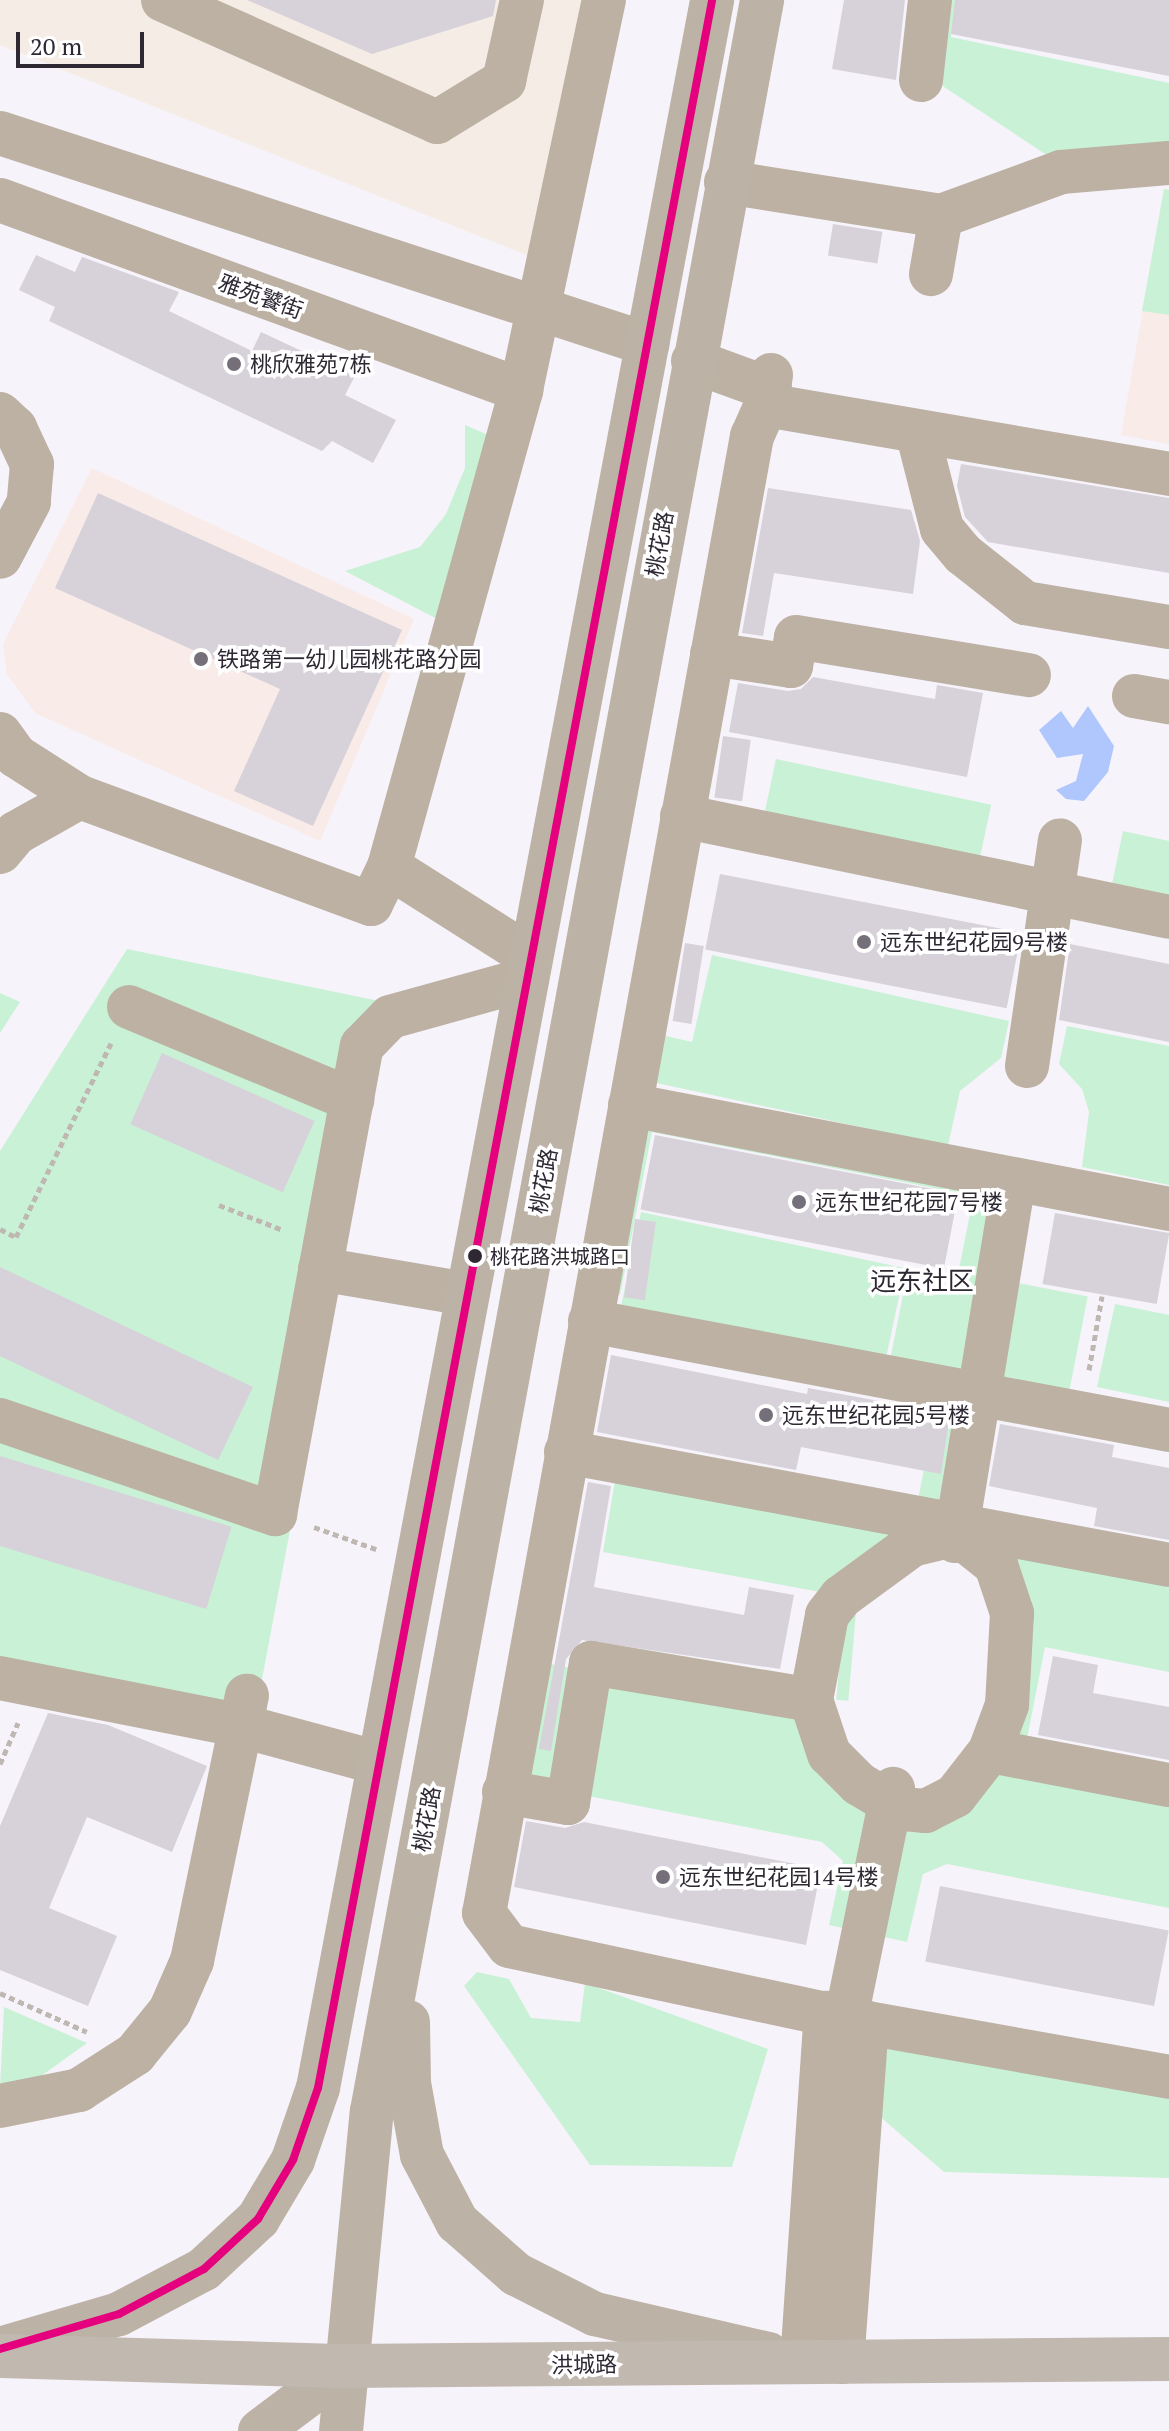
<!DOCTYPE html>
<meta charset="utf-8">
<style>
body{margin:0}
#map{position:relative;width:1169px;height:2431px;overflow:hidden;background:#f7f3fa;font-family:"PT Serif","Noto Sans SC",serif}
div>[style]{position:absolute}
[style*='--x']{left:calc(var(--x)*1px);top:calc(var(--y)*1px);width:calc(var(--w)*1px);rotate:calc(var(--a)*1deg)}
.commercial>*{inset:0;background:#f5ede5}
.education>*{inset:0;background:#f9ebe7}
.green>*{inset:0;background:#c9f1d6;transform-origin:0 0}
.water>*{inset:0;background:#afc7fd}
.building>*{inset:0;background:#d7d1da;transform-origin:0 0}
.path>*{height:5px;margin-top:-2.5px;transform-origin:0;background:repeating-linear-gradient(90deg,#bfb7b1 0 6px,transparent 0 10px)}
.minor>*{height:44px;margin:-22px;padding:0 22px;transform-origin:22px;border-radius:22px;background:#bcb1a3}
.major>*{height:44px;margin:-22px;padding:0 22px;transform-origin:22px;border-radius:22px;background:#bcb2a6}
.highway>*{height:44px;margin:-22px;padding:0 22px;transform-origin:22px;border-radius:22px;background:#c1b8af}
.bus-1>*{height:8px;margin:-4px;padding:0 4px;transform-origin:4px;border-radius:4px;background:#e5007d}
.dots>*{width:22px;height:22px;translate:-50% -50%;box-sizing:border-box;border:4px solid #fff;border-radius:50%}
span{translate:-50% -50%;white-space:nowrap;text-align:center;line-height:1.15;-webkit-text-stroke:7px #fff;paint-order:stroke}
.bus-label{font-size:20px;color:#2e2833}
.left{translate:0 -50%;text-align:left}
.street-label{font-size:22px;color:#2e2833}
.poi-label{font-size:22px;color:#2e2833}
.quarter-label{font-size:26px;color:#2e2833}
.scale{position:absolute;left:16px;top:32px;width:128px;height:36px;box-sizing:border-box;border:4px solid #2e2833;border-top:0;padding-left:10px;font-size:24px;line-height:28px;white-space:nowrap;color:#2e2833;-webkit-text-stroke:6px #fff;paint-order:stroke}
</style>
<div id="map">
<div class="commercial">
<i style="clip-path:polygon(0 0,586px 0,531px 257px,0 45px)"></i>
</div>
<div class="education">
<i style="clip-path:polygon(1164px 189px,1169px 190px,1169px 444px,1121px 435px)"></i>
<i style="clip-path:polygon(92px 468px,414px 619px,320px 841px,35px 713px,7px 674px,3px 644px)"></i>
</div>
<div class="green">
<i style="clip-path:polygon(939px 0,957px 0,951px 37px,1169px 83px,1169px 157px,1060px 164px,932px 79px)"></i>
<i style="clip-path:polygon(1164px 189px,1169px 190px,1169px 315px,1142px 311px)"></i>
<i style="clip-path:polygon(465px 425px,493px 437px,443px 622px,345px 571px,420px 547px,446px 514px,465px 468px)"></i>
<i style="left:776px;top:759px;width:220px;height:68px;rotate:12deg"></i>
<i style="clip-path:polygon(1123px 831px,1169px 841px,1169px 907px,1110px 894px)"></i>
<i style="clip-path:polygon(127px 949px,389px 1003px,254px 1722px,0 1670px,0 1151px)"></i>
<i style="clip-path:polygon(712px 955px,1009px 1021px,1001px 1058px,960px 1091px,948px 1146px,652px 1082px,662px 1035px,692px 1042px)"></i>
<i style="clip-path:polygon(0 993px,20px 1002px,0 1033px)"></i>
<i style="clip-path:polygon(1067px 1026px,1169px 1046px,1169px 1185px,1082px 1167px,1089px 1112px,1082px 1089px,1059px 1064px)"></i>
<i style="clip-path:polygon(635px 1110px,1012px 1183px,945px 1521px,918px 1499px,941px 1386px,887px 1375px,906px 1280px,955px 1289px,970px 1214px,964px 1194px,652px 1132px,620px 1295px,598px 1291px)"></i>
<i style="left:641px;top:1212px;width:270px;height:110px;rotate:12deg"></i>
<i style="left:1018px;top:1283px;width:71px;height:95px;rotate:11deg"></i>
<i style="clip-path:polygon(1115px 1304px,1169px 1315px,1169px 1402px,1097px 1387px)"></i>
<i style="clip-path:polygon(616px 1475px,913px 1538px,826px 1593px,603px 1552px)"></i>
<i style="clip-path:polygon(990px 1541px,1169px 1577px,1169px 1672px,1045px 1647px,1022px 1764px,1169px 1790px,1169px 1908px,947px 1864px,923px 1874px,907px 1942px,829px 1925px,843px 1861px,822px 1842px,512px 1781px,536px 1661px,798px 1712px,888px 1819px,993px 1771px)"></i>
<i style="left:844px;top:1612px;width:12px;height:88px;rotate:5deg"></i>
<i style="clip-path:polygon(477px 1972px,509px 1979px,531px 2018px,580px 2022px,585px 1983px,768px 2049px,732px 2167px,590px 2165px,464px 1986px)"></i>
<i style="clip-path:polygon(4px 2007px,87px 2043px,37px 2079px,0 2087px)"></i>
<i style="clip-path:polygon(880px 2040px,1169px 2089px,1169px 2178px,944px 2172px,877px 2114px)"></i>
</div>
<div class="water">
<i style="clip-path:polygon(1088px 706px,1114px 746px,1108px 772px,1084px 801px,1066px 799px,1056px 790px,1076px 781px,1083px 754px,1057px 758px,1039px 730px,1061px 711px,1073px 728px)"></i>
</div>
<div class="building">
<i style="clip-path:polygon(247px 0,496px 0,493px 16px,372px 54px)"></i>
<i style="clip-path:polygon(844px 0,905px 0,896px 80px,832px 69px)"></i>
<i style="clip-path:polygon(955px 0,1169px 0,1169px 76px,951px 34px)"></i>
<i style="left:833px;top:224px;width:50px;height:32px;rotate:9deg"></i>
<i style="clip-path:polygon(36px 255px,75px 272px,82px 257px,179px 292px,169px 311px,252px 351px,261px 332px,355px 376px,345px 395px,396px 420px,373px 463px,332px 441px,322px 451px,49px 321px,55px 307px,19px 290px)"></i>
<i style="clip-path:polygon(961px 464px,1169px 498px,1169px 573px,988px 542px,965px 517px,957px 486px)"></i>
<i style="clip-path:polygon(768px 488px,911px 510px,920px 541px,913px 594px,774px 573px,763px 636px,742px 633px)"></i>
<i style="clip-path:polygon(98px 493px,402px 630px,313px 826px,234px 791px,280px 689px,55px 588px)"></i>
<i style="clip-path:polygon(813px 677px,935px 699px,937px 685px,983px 693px,967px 777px,729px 732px,738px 683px,788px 691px,801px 689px)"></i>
<i style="left:723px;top:736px;width:28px;height:62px;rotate:8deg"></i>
<i style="left:720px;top:874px;width:307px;height:77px;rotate:11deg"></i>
<i style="left:685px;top:943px;width:19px;height:79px;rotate:9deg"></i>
<i style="clip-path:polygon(1070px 944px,1169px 964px,1169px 1042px,1059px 1020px)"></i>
<i style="left:162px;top:1053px;width:167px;height:78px;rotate:24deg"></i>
<i style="left:655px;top:1135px;width:309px;height:76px;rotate:11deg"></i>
<i style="left:1055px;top:1213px;width:116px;height:72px;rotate:10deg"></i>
<i style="left:635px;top:1219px;width:21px;height:79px;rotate:8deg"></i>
<i style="clip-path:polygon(0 1267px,253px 1387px,218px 1460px,0 1356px)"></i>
<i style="clip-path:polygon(611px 1355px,807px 1394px,808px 1388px,950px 1414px,941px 1474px,801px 1447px,796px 1470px,597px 1432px)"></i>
<i style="clip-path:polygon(1000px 1424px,1114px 1445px,1112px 1457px,1169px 1468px,1169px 1540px,1094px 1526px,1097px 1508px,989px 1486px)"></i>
<i style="left:0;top:1456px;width:242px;height:86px;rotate:17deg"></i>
<i style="clip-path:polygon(588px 1482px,611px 1486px,594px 1587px,744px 1615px,749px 1587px,794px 1595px,780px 1669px,582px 1640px,566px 1659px,551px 1751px,539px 1749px)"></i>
<i style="clip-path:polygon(1053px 1656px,1098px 1665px,1093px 1693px,1169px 1707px,1169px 1760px,1038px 1735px)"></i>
<i style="clip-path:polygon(48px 1713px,108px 1725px,207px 1766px,172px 1852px,87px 1817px,49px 1908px,117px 1936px,88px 2006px,0 1970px,0 1826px)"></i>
<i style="clip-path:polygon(526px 1821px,565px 1828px,584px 1822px,821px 1869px,806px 1945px,514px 1887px)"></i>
<i style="left:940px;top:1886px;width:233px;height:77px;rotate:11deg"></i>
</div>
<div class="path">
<i style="--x:219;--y:1205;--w:69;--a:21.3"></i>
<i style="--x:0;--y:1229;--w:18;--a:27"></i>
<i style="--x:16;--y:1237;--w:216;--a:-63.9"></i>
<i style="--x:1089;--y:1370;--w:75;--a:-80"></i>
<i style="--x:314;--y:1527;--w:66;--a:19.5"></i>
<i style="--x:0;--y:1764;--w:45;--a:-66.3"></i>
<i style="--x:0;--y:1993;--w:95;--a:24.1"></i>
</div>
<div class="minor">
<i style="--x:163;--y:0;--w:300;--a:24"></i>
<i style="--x:437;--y:122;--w:79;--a:-31.5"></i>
<i style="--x:504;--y:81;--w:83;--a:-77.5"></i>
<i style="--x:921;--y:80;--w:81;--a:-83.6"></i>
<i style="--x:0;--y:133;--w:681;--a:18.06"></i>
<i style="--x:726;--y:182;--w:218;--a:9"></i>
<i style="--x:941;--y:216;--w:59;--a:99.8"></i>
<i style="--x:0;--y:200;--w:555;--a:20.04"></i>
<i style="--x:941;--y:216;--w:128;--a:-20.1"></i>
<i style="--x:1061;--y:172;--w:108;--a:-4.8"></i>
<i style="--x:693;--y:361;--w:82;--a:20"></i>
<i style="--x:771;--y:375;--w:30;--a:99"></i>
<i style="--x:766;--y:405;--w:34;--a:114"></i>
<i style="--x:752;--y:436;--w:1501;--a:100.28"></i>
<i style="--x:484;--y:1913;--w:41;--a:52.9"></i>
<i style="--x:509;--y:1946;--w:366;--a:12.1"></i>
<i style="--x:867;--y:2023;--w:307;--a:10.1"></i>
<i style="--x:766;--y:405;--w:409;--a:9.7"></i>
<i style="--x:0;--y:414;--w:21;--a:43"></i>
<i style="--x:15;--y:428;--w:40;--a:65"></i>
<i style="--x:32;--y:464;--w:38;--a:95"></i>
<i style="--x:29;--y:502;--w:62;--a:117.8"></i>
<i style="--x:917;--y:431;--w:101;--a:75.7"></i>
<i style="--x:942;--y:529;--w:33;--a:50"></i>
<i style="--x:963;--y:554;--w:79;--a:38.3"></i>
<i style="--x:1025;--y:603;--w:146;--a:9.5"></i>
<i style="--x:712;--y:654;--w:80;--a:8.6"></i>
<i style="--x:791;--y:666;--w:29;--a:-80"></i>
<i style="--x:796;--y:637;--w:236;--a:9.3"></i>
<i style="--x:1134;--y:696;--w:36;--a:10"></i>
<i style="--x:0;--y:734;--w:27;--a:54"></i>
<i style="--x:16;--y:756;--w:76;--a:32.6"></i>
<i style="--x:682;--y:816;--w:497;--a:11.7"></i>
<i style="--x:0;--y:852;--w:25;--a:-50"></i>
<i style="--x:16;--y:833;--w:73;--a:-29.4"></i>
<i style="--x:80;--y:797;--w:310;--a:20.2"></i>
<i style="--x:371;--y:904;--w:41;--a:-64.1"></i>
<i style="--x:389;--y:867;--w:495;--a:-74.5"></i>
<i style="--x:521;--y:390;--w:399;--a:-78"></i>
<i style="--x:389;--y:867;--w:168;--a:32.4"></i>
<i style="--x:129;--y:1007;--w:242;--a:22.6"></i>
<i style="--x:1027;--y:1066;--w:228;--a:-81.7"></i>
<i style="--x:630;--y:1105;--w:549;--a:10.92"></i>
<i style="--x:320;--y:1269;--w:149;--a:9.7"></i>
<i style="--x:590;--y:1321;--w:589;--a:10.66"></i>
<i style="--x:0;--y:1420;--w:291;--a:18.9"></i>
<i style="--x:275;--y:1514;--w:476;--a:-79.5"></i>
<i style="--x:362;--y:1046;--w:40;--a:-46"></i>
<i style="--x:390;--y:1017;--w:142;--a:-15.5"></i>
<i style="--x:566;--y:1452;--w:613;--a:10.61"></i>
<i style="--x:957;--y:1534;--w:50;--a:38.5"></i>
<i style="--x:996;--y:1565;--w:51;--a:71.6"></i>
<i style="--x:1012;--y:1613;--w:92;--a:93.1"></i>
<i style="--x:1007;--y:1705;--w:49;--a:110.3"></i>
<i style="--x:990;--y:1751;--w:57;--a:127.9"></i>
<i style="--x:955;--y:1796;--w:33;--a:153"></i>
<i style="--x:926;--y:1811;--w:25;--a:-175"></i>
<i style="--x:901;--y:1809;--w:49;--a:-149.2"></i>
<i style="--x:859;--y:1784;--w:42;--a:-135"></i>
<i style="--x:829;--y:1754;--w:57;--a:-108.4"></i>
<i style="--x:811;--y:1700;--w:86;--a:-79.3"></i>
<i style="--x:827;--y:1615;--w:23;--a:-52"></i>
<i style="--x:841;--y:1597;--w:88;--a:-36.2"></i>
<i style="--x:912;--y:1545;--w:46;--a:-13.7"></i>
<i style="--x:955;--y:1541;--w:366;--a:-80.7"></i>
<i style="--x:0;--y:1678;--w:243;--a:11.2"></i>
<i style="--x:238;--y:1725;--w:146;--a:15.1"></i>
<i style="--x:990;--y:1751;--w:182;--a:10.8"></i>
<i style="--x:504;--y:1792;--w:65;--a:9.8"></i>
<i style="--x:568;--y:1803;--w:142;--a:-80.7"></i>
<i style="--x:591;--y:1663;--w:223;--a:9.5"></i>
<i style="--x:846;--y:2018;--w:234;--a:-78.4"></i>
<i style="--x:0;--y:2106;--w:81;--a:-11.4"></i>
<i style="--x:79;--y:2090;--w:67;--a:-32.7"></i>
<i style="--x:135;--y:2054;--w:55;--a:-50.9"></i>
<i style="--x:170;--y:2011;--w:55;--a:-66.3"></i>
<i style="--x:192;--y:1961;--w:271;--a:-78.3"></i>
<i style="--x:802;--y:2362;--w:350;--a:-86.1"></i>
<i style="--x:826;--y:2013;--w:42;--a:13.7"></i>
<i style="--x:867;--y:2023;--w:340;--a:94.2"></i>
</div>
<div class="major">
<i style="--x:408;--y:2022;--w:61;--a:89.1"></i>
<i style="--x:409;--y:2083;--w:73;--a:79.8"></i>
<i style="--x:422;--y:2155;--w:76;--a:62.4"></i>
<i style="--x:457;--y:2222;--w:79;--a:41.4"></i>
<i style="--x:516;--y:2274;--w:89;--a:26.9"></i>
<i style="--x:595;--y:2314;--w:178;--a:13"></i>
<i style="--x:0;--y:2349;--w:124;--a:-16.4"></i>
<i style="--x:119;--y:2314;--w:96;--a:-27.9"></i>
<i style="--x:204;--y:2269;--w:74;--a:-42.8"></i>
<i style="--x:258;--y:2219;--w:69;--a:-59.3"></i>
<i style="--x:293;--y:2160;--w:76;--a:-70.9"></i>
<i style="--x:318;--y:2088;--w:2125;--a:-79.31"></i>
<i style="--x:260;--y:2431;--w:109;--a:-36.8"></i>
<i style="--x:341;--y:2431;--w:321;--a:-84.5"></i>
<i style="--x:372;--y:2111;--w:2147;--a:-79.53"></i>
</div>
<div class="highway">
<i style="--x:0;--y:2356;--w:347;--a:1.7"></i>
<i style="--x:347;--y:2366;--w:822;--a:-0.49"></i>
</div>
<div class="bus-1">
<i style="--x:0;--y:2349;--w:124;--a:-16.4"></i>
<i style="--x:119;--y:2314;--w:96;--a:-27.9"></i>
<i style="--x:204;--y:2269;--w:74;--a:-42.8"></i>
<i style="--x:258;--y:2219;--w:69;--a:-59.3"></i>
<i style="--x:293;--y:2160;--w:76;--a:-70.9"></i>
<i style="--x:318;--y:2088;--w:2125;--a:-79.31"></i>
</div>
<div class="dots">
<i style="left:234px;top:364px;background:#746f79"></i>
<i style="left:201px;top:659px;background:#746f79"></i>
<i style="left:864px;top:942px;background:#746f79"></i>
<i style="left:799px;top:1202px;background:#746f79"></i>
<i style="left:475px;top:1256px;background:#2e2833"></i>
<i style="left:766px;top:1415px;background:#746f79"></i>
<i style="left:663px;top:1877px;background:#746f79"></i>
</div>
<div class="bus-label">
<span class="left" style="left:490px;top:1256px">桃花路洪城路口</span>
</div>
<div class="street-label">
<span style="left:261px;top:296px;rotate:20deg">雅苑饕街</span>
<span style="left:659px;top:544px;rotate:-80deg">桃花路</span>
<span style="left:543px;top:1181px;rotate:-80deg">桃花路</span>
<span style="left:426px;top:1819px;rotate:-80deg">桃花路</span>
<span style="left:584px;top:2364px;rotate:-1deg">洪城路</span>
</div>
<div class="poi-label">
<span class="left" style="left:250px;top:364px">桃欣雅苑7栋</span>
<span class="left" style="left:217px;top:659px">铁路第一幼儿园桃花路分园</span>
<span class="left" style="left:880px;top:942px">远东世纪花园9号楼</span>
<span class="left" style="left:815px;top:1202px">远东世纪花园7号楼</span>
<span class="left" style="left:782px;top:1415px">远东世纪花园5号楼</span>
<span class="left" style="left:679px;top:1877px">远东世纪花园14号楼</span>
</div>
<div class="quarter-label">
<span style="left:922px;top:1281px">远东社区</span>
</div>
<div class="scale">20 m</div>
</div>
